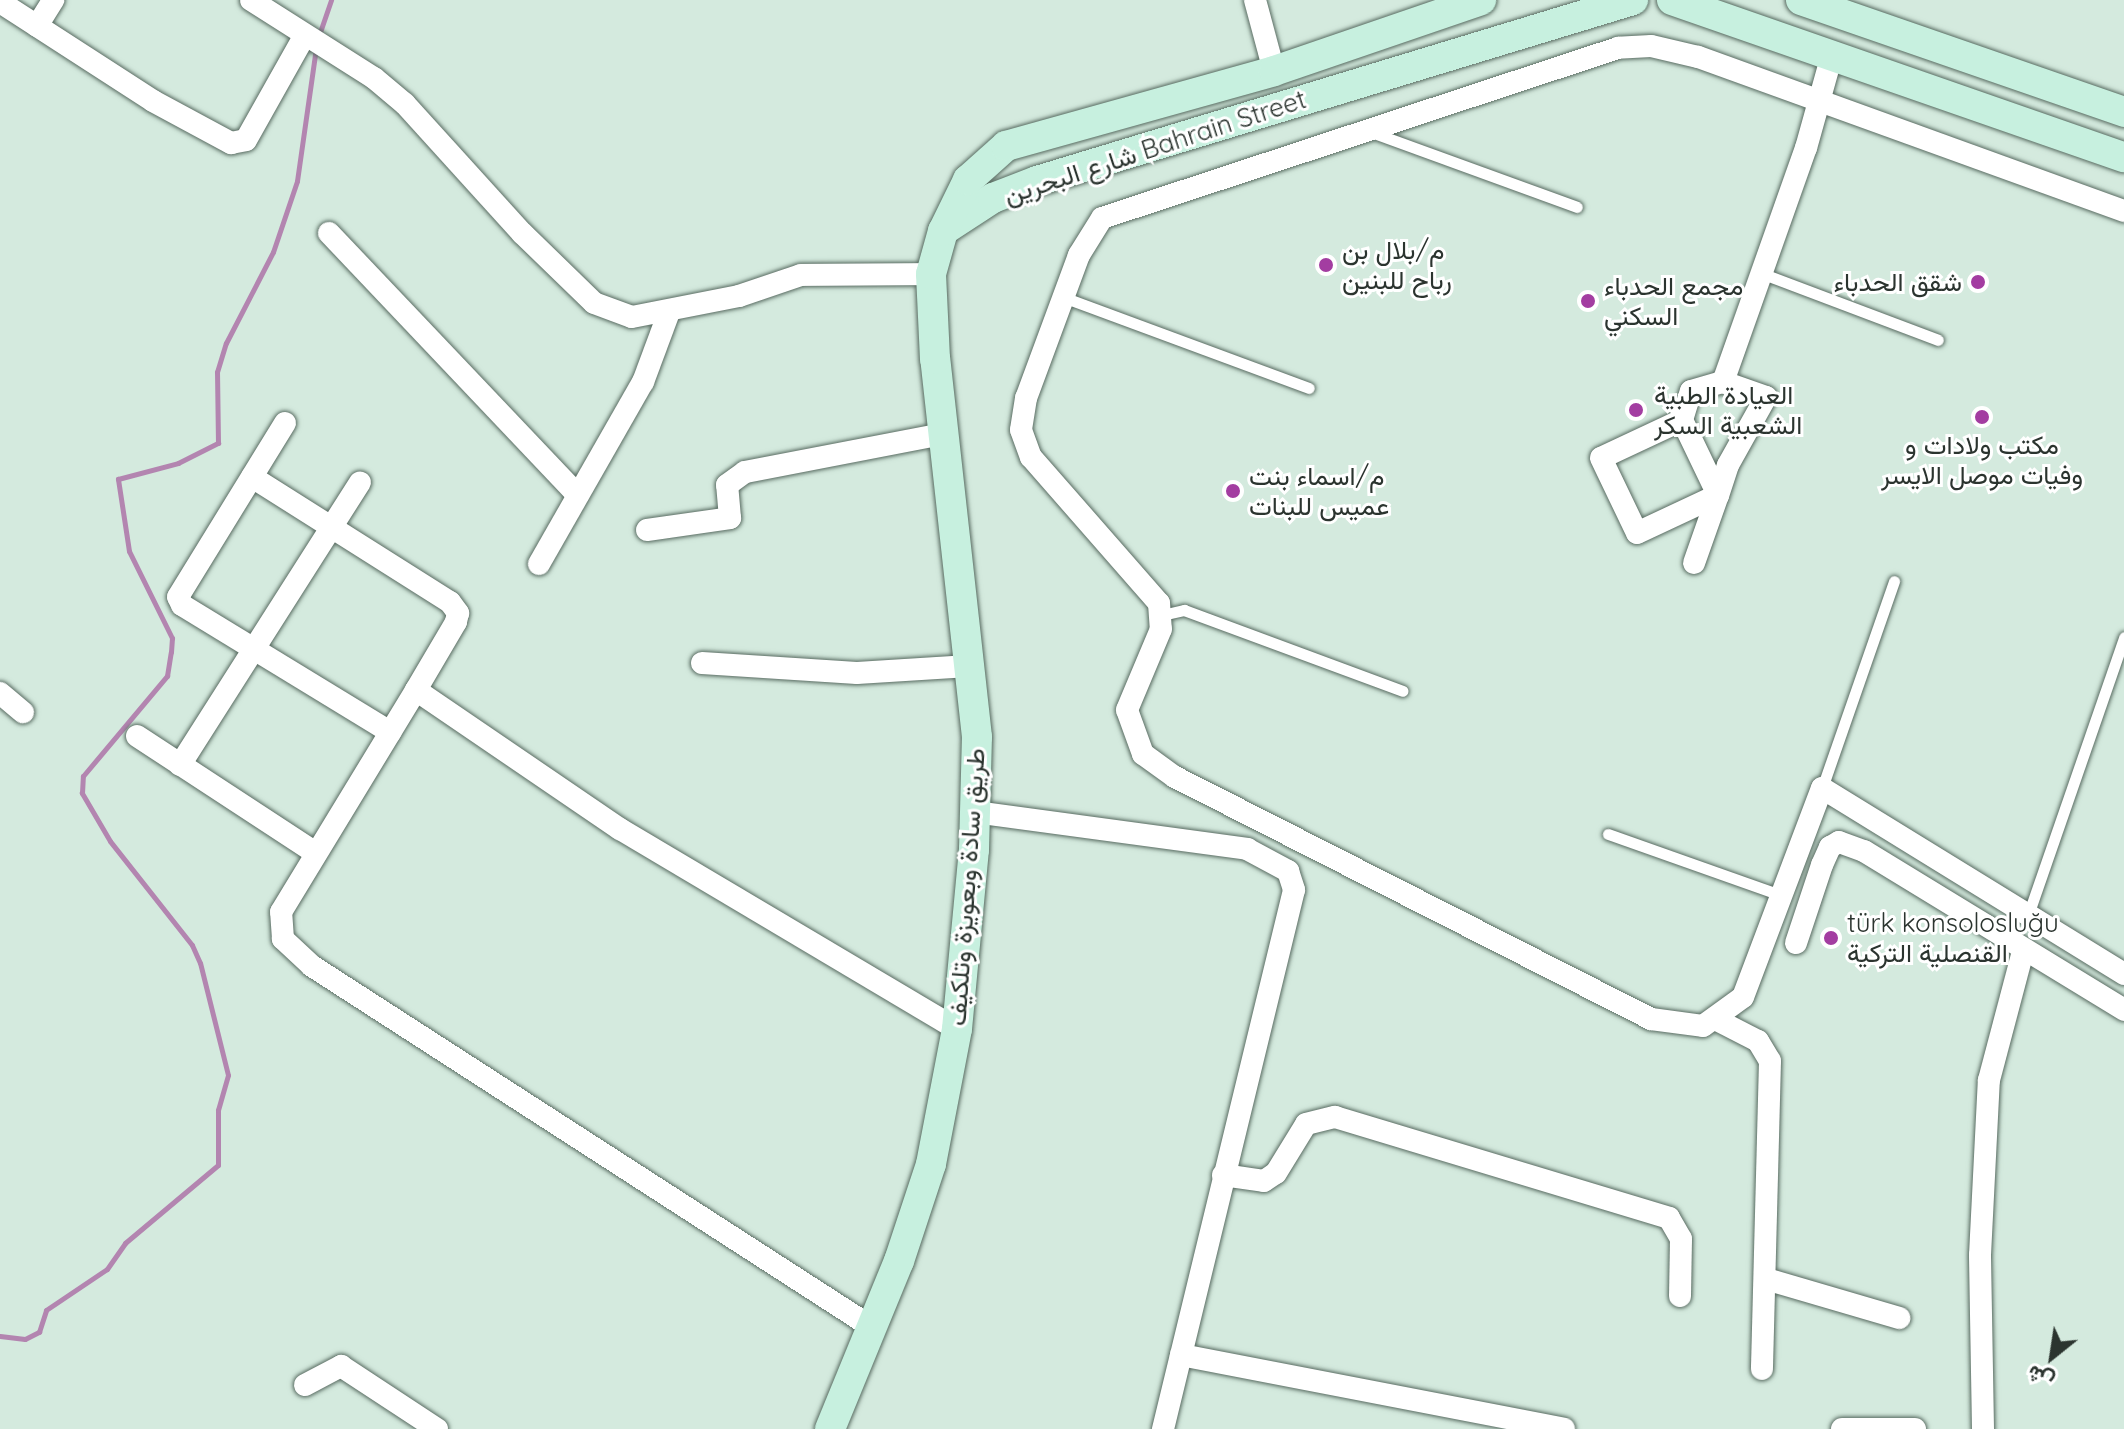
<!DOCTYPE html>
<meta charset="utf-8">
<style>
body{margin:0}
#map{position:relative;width:2124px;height:1429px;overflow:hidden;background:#d4eade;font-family:Quicksand,Vazirmatn,sans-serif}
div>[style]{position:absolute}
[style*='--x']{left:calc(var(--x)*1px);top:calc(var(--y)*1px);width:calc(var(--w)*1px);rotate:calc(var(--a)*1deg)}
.stream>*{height:5px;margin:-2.5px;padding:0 2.5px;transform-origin:2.5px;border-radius:2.5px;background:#b385b0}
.roads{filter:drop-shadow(0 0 2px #586b61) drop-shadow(0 0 2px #586b61)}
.service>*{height:11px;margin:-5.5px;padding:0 5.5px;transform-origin:5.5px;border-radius:5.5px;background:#fff}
.minor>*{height:22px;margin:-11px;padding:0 11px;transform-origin:11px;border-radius:11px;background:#fff}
.secondary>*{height:30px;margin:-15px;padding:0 15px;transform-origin:15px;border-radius:15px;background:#c7f0df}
.dots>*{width:22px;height:22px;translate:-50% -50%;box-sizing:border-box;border:4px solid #fff;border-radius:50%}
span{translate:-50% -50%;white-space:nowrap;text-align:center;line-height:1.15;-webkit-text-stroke:6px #fff;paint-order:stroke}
.street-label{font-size:26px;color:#2b342f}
.poi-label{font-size:26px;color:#2b342f}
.left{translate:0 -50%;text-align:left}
.right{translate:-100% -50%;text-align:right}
.north{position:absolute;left:2012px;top:1317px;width:80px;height:80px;-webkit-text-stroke:6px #fff;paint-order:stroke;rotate:210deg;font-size:22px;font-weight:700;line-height:32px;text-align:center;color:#2b342f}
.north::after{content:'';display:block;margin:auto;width:28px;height:36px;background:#2b342f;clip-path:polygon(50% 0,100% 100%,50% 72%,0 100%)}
</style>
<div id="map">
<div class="stream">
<i style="--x:319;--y:35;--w:37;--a:-71"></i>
<i style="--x:0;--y:1336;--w:25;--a:7"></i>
<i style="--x:25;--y:1339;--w:16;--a:-27"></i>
<i style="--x:39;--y:1332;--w:23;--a:-72"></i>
<i style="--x:46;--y:1310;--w:73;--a:-33.9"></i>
<i style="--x:107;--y:1269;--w:32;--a:-55"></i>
<i style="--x:125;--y:1243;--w:121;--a:-40"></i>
<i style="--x:218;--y:1165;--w:55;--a:-90"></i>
<i style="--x:218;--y:1110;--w:36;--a:-74"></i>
<i style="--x:228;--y:1075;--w:115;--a:-104"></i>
<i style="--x:200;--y:963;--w:20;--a:-114"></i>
<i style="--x:192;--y:945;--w:132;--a:-128.3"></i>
<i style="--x:110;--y:841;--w:56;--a:-120.3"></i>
<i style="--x:82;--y:793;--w:17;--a:-87"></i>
<i style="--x:83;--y:776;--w:131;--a:-50"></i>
<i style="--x:167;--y:676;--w:24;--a:-81"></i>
<i style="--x:171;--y:652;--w:14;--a:-86"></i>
<i style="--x:172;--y:638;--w:97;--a:-116.3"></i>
<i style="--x:129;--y:551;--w:73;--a:-98.7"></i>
<i style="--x:118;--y:479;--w:62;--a:-14.9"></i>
<i style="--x:178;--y:463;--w:45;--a:-26.6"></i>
<i style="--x:218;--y:443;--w:71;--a:-90.8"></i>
<i style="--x:217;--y:372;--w:30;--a:-73"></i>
<i style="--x:226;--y:343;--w:102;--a:-62.7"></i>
<i style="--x:273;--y:252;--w:75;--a:-71.3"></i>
<i style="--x:297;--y:181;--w:134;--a:-81.9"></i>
</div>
<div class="roads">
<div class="service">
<i style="--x:1371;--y:132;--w:219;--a:20"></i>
<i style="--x:1761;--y:273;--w:189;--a:20.7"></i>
<i style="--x:1063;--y:297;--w:262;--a:20.3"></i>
<i style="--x:1162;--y:615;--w:23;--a:-13"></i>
<i style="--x:1184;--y:610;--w:233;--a:20.3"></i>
<i style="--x:1822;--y:788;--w:219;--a:-70.8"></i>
<i style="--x:1608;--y:834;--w:186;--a:19.5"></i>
<i style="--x:2028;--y:915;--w:294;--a:-70.9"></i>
</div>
<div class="minor">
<i style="--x:251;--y:0;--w:146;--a:32.4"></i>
<i style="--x:374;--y:78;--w:40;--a:40"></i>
<i style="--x:405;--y:104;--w:174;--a:47.8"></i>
<i style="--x:522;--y:233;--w:100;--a:44.2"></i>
<i style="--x:594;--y:303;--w:40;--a:20.2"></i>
<i style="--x:632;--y:317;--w:109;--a:-11.1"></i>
<i style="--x:739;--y:296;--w:65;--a:-18.7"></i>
<i style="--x:801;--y:275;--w:130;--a:-0.4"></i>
<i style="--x:1255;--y:0;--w:73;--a:75"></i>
<i style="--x:0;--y:2;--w:182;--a:32.9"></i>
<i style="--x:153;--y:101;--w:89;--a:28.3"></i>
<i style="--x:231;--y:143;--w:15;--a:-11"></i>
<i style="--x:246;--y:140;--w:120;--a:-60.7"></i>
<i style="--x:37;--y:26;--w:31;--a:-58"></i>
<i style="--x:2124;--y:211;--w:453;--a:-160.1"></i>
<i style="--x:1698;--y:57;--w:48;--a:-166.8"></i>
<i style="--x:1651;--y:46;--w:33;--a:177"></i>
<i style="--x:1618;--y:48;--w:543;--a:161.77"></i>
<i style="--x:1102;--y:218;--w:44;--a:121.9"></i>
<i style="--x:1079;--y:255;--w:153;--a:110.3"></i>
<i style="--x:1026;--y:398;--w:32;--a:99"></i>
<i style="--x:1021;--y:430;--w:29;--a:70"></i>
<i style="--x:1031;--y:457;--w:194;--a:48.8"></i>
<i style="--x:1159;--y:603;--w:26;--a:86"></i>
<i style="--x:1161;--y:629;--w:88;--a:112.8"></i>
<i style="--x:1127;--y:710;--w:47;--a:70"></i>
<i style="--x:1143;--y:754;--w:39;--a:36"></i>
<i style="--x:1175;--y:777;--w:534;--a:26.95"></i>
<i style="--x:1651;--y:1019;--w:52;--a:7.7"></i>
<i style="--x:1703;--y:1026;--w:49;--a:-35.9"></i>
<i style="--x:1743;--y:997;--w:223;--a:-69.3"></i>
<i style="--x:1822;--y:788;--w:355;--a:31.6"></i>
<i style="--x:329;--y:233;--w:361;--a:46.5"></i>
<i style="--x:1723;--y:382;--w:248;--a:-70.5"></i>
<i style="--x:1806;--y:148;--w:97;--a:-74.4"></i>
<i style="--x:1682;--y:420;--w:89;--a:154.9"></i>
<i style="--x:1601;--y:458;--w:83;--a:64.4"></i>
<i style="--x:1637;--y:533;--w:89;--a:-25.1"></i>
<i style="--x:1718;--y:495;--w:83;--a:-115.6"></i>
<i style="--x:1682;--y:420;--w:30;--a:-73"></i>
<i style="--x:1691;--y:391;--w:33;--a:-16"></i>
<i style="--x:1723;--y:382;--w:46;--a:19.2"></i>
<i style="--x:1766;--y:397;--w:78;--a:119.2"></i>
<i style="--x:1728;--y:465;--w:32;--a:108"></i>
<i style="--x:1718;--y:495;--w:72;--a:109.4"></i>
<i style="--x:285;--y:423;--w:204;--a:121.6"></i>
<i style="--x:178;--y:597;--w:9;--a:63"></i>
<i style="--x:182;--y:605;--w:244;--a:31.4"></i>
<i style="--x:252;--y:477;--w:234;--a:32.3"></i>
<i style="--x:450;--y:602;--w:14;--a:54"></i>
<i style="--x:458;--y:613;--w:9;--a:103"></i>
<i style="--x:456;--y:622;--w:79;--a:120.5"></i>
<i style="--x:647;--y:530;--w:84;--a:-8.2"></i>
<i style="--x:730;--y:518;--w:33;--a:-95"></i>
<i style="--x:727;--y:485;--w:22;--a:-36"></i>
<i style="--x:745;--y:472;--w:202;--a:-10.9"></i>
<i style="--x:539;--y:564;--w:210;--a:-60.3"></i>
<i style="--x:643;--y:382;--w:75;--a:-69.6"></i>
<i style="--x:702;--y:663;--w:155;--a:3.7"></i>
<i style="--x:857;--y:673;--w:112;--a:-3.6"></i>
<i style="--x:0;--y:693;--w:30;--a:40"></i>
<i style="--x:137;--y:736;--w:214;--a:33.2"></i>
<i style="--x:180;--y:765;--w:335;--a:-57.5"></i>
<i style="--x:975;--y:812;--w:275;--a:7.7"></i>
<i style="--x:1247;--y:849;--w:47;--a:28.2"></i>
<i style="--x:1288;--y:871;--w:20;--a:72"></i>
<i style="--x:1294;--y:890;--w:555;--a:103.66"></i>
<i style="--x:1796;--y:943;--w:82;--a:-71.6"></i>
<i style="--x:1822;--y:865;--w:20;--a:-66"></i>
<i style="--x:1830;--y:847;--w:10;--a:-29"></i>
<i style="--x:1839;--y:842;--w:27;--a:20"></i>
<i style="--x:1864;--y:851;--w:305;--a:31.4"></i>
<i style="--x:1717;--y:1020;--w:46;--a:27.1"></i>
<i style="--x:1758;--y:1041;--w:23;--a:59"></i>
<i style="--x:1770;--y:1061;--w:308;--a:91.5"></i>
<i style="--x:1223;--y:1175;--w:41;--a:8.3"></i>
<i style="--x:1264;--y:1181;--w:14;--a:-34"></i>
<i style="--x:1276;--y:1173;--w:57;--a:-58.5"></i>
<i style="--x:1306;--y:1124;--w:30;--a:-14"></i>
<i style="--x:1335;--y:1117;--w:349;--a:16.8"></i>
<i style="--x:1669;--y:1218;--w:24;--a:60"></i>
<i style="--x:1681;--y:1239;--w:57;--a:91"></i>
<i style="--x:1766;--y:1279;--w:139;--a:16.3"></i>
<i style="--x:873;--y:1328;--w:668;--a:-147.17"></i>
<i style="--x:312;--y:966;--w:40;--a:-137"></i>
<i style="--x:283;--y:939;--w:27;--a:-94"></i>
<i style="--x:281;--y:912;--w:260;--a:-58.7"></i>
<i style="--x:416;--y:690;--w:247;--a:34.3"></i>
<i style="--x:620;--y:829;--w:392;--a:30.7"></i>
<i style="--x:1181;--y:1355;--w:390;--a:10.9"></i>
<i style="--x:305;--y:1385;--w:41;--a:-27.8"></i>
<i style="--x:341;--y:1366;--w:115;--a:33.3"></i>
<i style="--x:1842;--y:1429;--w:73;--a:0"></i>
<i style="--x:1983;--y:1429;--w:174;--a:-91"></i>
<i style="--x:1980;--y:1255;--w:175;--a:-87.1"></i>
<i style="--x:1989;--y:1080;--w:133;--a:-75.2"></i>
</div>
<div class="secondary">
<i style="--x:1672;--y:0;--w:478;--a:19.2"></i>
<i style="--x:1801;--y:0;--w:342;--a:19.1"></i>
<i style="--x:944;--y:230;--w:59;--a:-33.1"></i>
<i style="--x:993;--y:198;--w:47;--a:-21.1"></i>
<i style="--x:1037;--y:181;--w:623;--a:-16.89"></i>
<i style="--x:830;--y:1429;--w:182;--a:-67.7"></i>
<i style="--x:899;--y:1261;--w:102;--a:-71.7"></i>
<i style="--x:931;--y:1164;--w:137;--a:-79.1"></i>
<i style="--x:957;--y:1029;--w:180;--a:-84.6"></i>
<i style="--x:974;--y:850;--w:113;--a:-88.5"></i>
<i style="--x:977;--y:737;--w:380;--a:-96.3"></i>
<i style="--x:935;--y:359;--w:85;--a:-92.7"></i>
<i style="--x:931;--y:274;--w:45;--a:-74.4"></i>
<i style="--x:943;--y:231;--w:57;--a:-63.9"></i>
<i style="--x:968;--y:180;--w:51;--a:-41.8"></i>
<i style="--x:1006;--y:146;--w:278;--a:-15.6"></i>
<i style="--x:1274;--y:71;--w:219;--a:-18.9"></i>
</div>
</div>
<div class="dots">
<i style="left:1326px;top:265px;background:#a33da1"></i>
<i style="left:1978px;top:282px;background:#a33da1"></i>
<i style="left:1588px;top:301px;background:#a33da1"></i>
<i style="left:1636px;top:410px;background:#a33da1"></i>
<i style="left:1982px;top:417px;background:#a33da1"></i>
<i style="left:1233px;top:491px;background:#a33da1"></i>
<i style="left:1831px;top:938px;background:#a33da1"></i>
</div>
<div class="street-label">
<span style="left:1155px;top:147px;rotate:-18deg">شارع البحرين Bahrain Street</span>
<span style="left:966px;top:887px;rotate:-86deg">طريق سادة وبعويزة وتلكيف</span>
</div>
<div class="poi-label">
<span class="left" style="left:1342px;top:265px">م/بلال بن<br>رباح للبنين</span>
<span class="right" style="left:1962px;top:282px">شقق الحدباء</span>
<span class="left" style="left:1604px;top:301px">مجمع الحدباء<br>السكني</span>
<span class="left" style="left:1654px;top:410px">العيادة الطبية<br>الشعبية السكر</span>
<span style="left:1982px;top:460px">مكتب ولادات و<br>وفيات موصل الايسر</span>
<span class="left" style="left:1249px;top:491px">م/اسماء بنت<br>عميس للبنات</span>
<span class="left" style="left:1847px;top:938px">türk konsolosluğu<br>القنصلية التركية</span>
</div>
<div class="north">ش</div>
</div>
